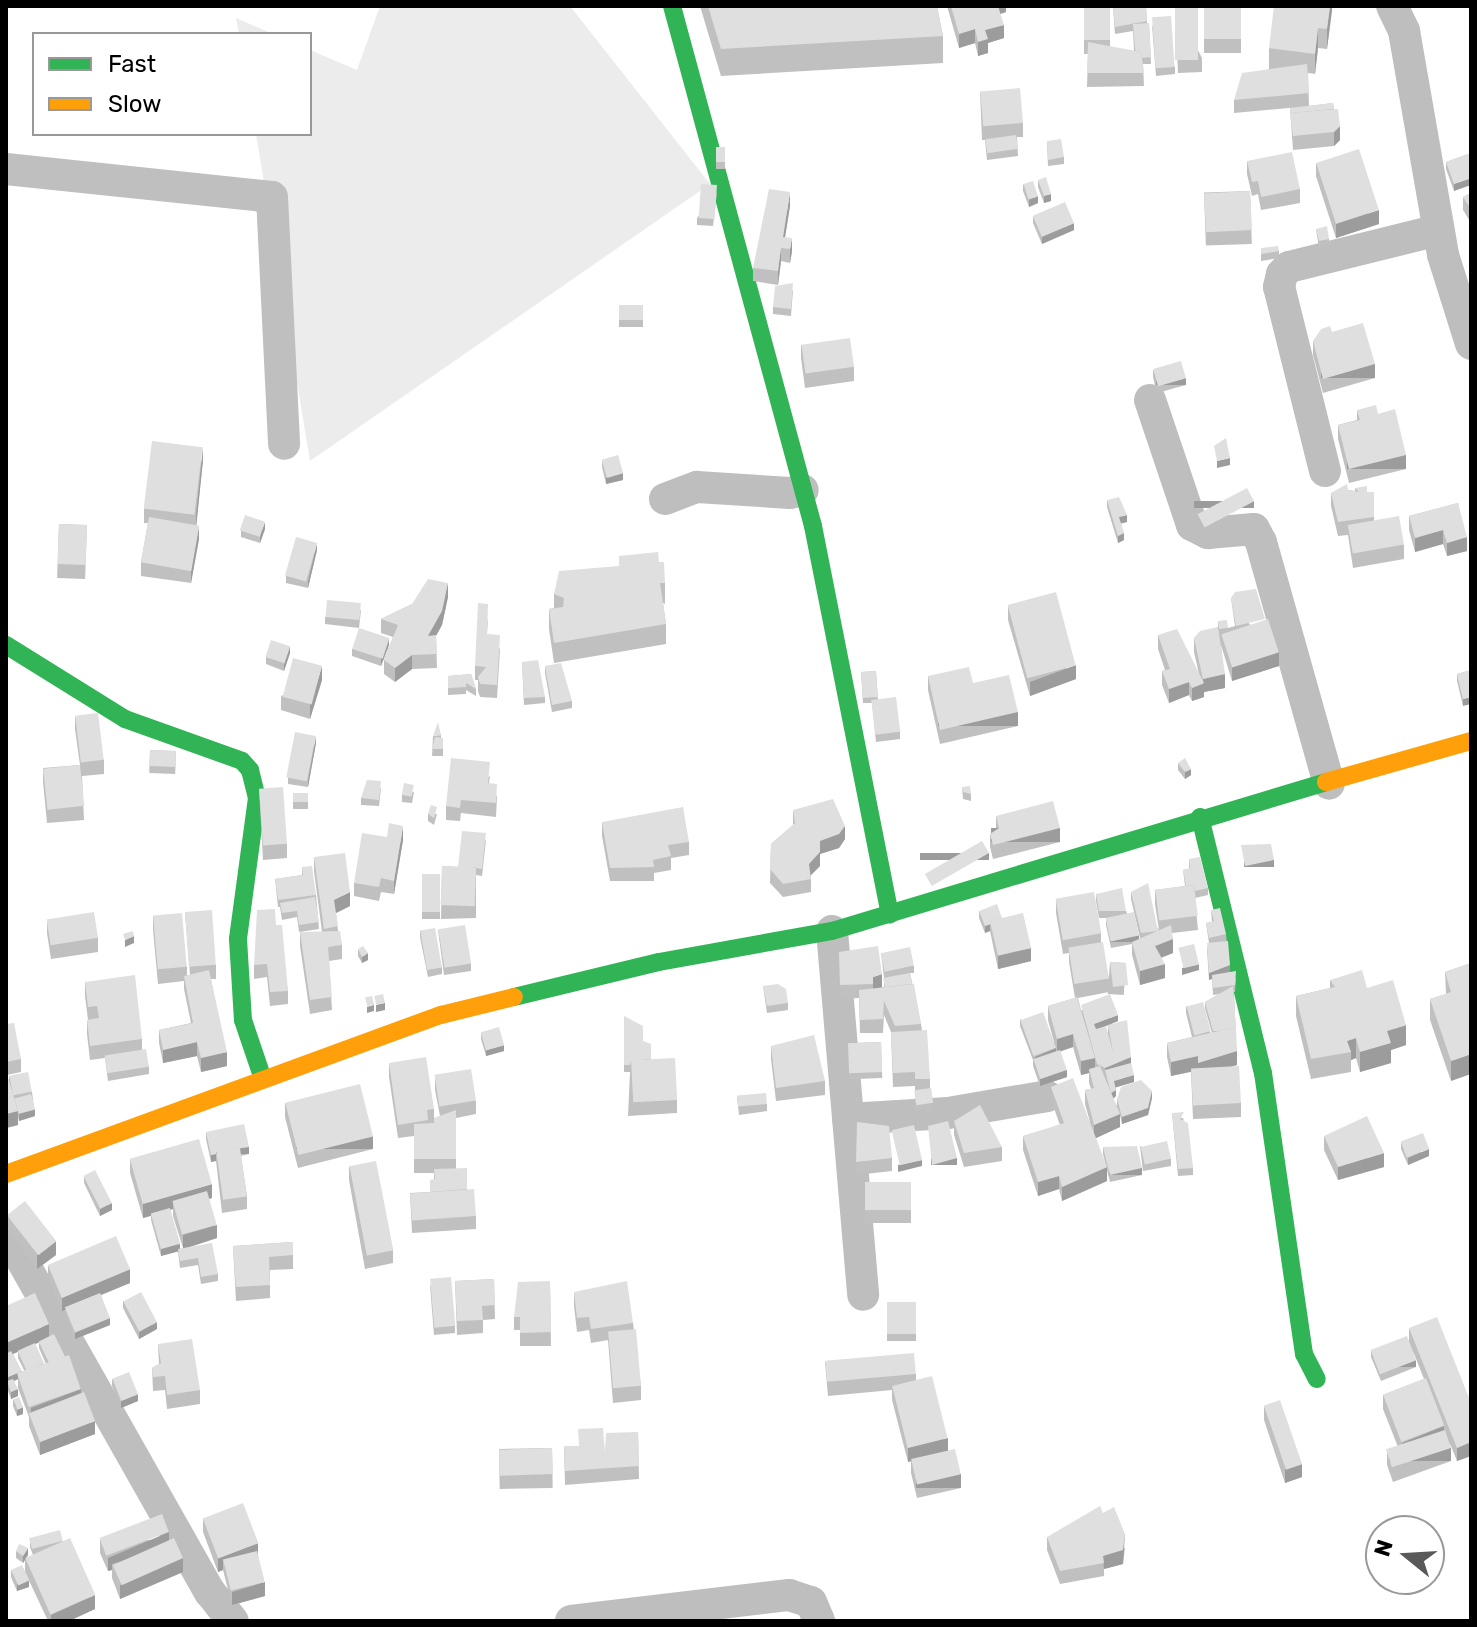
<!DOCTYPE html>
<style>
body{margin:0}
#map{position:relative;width:1477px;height:1627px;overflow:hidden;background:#fff;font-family:Rubik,sans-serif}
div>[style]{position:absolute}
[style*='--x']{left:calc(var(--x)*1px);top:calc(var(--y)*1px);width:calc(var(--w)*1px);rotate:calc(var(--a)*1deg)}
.green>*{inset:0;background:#ececec}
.canal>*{height:32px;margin:-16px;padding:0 16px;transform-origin:16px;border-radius:16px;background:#bfbfbf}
.street>*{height:32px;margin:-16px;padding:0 16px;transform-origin:16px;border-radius:16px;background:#bebebe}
.fast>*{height:18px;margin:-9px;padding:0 9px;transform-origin:9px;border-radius:9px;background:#30b455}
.slow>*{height:18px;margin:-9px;padding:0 9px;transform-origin:9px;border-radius:9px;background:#ff9f0a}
.wall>*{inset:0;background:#c0c0c0;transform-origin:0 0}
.shaded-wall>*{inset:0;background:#9c9c9c;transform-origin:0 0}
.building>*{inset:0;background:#dfdfdf;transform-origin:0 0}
span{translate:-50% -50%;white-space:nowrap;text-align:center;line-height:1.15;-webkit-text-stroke:6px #fff;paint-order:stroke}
.frame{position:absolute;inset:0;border:8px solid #000;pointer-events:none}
.legend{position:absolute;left:32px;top:32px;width:280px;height:104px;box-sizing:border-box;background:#fff;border:2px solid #999;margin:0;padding:10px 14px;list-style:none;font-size:24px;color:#000}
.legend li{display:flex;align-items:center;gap:16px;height:40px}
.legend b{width:40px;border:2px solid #999}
.north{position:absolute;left:1365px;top:1515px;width:80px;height:80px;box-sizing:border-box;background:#fff;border:2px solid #999;border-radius:50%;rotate:288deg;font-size:22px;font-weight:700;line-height:32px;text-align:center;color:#000}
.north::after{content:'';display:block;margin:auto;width:28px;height:36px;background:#595959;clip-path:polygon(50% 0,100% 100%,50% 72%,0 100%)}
</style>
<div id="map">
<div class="green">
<i style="clip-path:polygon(380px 6px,570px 6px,710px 184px,310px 461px,256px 134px,310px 134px,310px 50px,357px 70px)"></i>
<i style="clip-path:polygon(236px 18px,273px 34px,239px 34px)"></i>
</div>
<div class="canal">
<i style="--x:6;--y:169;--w:267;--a:6"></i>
<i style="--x:272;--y:197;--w:247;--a:87.2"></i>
</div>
<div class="street">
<i style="--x:1392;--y:6;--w:28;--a:64"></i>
<i style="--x:1404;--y:31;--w:227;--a:80.1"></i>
<i style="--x:1443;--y:255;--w:93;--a:72.5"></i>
<i style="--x:1150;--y:400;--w:132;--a:71.4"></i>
<i style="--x:1192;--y:525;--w:18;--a:27"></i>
<i style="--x:1208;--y:533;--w:46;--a:-5"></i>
<i style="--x:1254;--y:529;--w:15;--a:62"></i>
<i style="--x:1261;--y:542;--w:251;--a:74.3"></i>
<i style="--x:1325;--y:471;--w:190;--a:-104"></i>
<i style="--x:1279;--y:287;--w:13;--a:-77"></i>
<i style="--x:1282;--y:274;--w:10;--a:-45"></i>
<i style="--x:1289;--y:267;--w:154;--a:-13.9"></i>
<i style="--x:665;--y:499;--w:34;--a:-21"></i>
<i style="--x:697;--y:487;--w:93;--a:3.7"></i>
<i style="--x:790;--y:493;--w:13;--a:-13"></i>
<i style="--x:832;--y:931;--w:365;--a:85.1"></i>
<i style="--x:848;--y:1119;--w:100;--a:-3.4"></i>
<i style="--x:948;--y:1113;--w:100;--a:-9.7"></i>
<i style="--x:6;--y:1232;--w:414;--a:60.5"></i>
<i style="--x:210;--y:1592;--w:37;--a:52"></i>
<i style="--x:571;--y:1621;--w:220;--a:-6.8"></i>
<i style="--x:789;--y:1595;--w:23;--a:18"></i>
<i style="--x:811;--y:1602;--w:21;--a:67"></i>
</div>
<div class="fast">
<i style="--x:672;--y:6;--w:539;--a:74.83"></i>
<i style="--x:813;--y:526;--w:396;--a:78.8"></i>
<i style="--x:6;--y:645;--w:140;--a:31.9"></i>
<i style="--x:125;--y:719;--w:124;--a:19.7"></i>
<i style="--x:242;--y:761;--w:12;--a:48"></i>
<i style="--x:250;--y:770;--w:29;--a:76"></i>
<i style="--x:257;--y:798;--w:142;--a:97.7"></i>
<i style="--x:238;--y:939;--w:81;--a:86.5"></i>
<i style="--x:243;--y:1020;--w:59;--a:71.3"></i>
<i style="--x:1200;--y:817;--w:264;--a:76.2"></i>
<i style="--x:1263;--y:1073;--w:284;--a:81.7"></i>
<i style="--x:1304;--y:1354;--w:28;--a:63"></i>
<i style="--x:514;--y:997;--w:149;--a:-13.6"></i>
<i style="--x:659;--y:962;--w:176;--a:-10.2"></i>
<i style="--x:832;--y:931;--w:516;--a:-16.78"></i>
</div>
<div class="slow">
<i style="--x:1326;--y:782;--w:151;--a:-15.8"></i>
<i style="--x:6;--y:1174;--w:463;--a:-20.1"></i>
<i style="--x:441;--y:1015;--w:75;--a:-13.9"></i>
</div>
<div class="wall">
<i style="clip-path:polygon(700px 6px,937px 6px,943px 36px,943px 63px,721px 76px)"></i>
<i style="clip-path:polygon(947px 6px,1006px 6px,1006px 12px,1000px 14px,1004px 38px,988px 43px,988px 53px,978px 56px,975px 43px,959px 48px)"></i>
<i style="clip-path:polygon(1084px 6px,1110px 6px,1110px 47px,1134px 51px,1133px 31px,1115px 34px,1113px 7px,1146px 6px,1147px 23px,1149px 23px,1151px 64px,1143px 64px,1144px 86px,1087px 87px,1088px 54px,1084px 54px)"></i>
<i style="clip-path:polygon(1175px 6px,1202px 58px,1202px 72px,1178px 73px)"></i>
<i style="left:1204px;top:6px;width:37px;height:47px"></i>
<i style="clip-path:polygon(1332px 6px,1327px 49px,1318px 48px,1315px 74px,1308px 73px,1309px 106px,1333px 103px,1340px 140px,1334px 146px,1293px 150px,1290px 108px,1299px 107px,1234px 113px,1234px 100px,1269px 69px,1269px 48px)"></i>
<i style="clip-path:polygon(1152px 25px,1175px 67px,1175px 74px,1156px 76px)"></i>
<i style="clip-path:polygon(980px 91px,1023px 123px,1023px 137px,1017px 137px,1018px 156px,987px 160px,985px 140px,982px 140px)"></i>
<i style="clip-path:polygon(1047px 141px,1064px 157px,1064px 164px,1048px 166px)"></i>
<i style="left:716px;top:147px;width:9px;height:22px"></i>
<i style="clip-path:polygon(1471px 153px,1454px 191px,1446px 169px,1446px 162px)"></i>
<i style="clip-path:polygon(1247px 161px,1300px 189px,1300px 203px,1261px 210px,1258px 194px,1252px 196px,1247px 174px)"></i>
<i style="clip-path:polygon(1316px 163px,1379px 224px,1336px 238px,1316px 176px)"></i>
<i style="clip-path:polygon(1038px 180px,1051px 201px,1044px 203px,1038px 187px)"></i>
<i style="clip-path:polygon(1023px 184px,1038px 203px,1029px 207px,1023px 191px)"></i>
<i style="left:1250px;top:191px;width:53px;height:46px;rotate:88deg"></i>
<i style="clip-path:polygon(717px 192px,713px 226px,697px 225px,697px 218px)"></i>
<i style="clip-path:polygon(1471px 193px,1471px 223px,1463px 210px,1463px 197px)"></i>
<i style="clip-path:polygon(790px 206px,785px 237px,792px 251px,790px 263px,781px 261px,778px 285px,753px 281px,753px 268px)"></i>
<i style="clip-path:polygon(1033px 216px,1074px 230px,1042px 244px,1033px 223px)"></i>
<i style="clip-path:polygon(1316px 229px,1329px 239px,1329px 245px,1319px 248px)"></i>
<i style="clip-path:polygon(1261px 248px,1279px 251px,1279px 258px,1261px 261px)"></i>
<i style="clip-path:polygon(793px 290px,791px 316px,773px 314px,773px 307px)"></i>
<i style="left:643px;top:305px;width:22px;height:24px;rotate:90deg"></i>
<i style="clip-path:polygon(1332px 332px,1375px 378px,1323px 393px,1313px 355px,1313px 341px)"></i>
<i style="clip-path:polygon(801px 345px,854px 367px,854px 381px,805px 388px,801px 358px)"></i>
<i style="clip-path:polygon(1153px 370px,1186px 385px,1157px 393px,1153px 377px)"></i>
<i style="clip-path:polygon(1357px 410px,1406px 469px,1349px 483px,1338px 439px,1338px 425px,1357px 420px)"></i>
<i style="clip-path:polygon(203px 460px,196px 525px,199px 539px,191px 583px,141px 576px,141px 562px,148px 523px,144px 523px,144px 509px)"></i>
<i style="clip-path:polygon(602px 460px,623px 480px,606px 484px,602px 467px)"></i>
<i style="clip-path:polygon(1355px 488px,1367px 492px,1374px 492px,1374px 521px,1404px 545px,1404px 559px,1353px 568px,1348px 535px,1338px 536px,1331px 506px,1331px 493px,1348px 490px,1355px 491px)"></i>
<i style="clip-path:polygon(1107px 500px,1127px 522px,1121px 523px,1124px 540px,1118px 543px,1107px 507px)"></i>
<i style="clip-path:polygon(1458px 503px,1467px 551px,1447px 556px,1443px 544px,1415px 552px,1409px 530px,1409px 516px)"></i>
<i style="left:59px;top:524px;width:28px;height:54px;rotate:2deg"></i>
<i style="clip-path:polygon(265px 529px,260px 543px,241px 537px,241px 530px)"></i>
<i style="clip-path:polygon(317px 550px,308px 588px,286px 583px,286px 576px)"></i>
<i style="clip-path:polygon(659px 562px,665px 583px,665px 604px,663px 603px,666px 624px,666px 644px,554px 663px,549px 629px,549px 609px,554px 608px,554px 594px)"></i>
<i style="clip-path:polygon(448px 597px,442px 625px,436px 636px,437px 668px,412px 669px,395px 682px,384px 674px,384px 660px,393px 637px,381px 633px,381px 619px,412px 604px)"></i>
<i style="clip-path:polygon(1231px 598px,1279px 666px,1232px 681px,1221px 645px,1225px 688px,1204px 692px,1204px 697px,1192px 701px,1189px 695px,1169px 703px,1162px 685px,1162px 671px,1165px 670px,1158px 649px,1158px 635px,1199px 674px,1194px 652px,1194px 638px,1218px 627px,1218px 621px,1228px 628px,1235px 626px)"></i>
<i style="clip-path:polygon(1008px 606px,1076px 679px,1030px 696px,1008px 620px)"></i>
<i style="clip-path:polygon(361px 610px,359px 628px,325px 624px,325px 617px)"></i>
<i style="clip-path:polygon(488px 618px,487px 634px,500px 649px,497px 698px,480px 697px,478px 691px,478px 680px,475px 680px,475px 666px)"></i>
<i style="clip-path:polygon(389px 645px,381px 666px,352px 656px,352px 649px)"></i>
<i style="clip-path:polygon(290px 653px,284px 671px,266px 664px,266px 657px)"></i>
<i style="clip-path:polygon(522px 662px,545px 697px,545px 703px,524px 705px)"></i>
<i style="clip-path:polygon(545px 666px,572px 701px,572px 708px,552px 712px,545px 673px)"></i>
<i style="clip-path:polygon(1471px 670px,1463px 706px,1457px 681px,1457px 674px)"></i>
<i style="clip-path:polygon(876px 671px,878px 701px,900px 732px,900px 739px,876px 742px,872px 703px,863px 703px,861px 672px)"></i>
<i style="clip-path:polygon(471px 674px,476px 689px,476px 696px,466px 690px,466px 694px,448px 695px,448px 676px)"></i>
<i style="clip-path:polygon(928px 676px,973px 683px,1018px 726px,940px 744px,928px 690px)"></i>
<i style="clip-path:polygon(322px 680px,310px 719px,281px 710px,281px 696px)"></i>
<i style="clip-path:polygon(75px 716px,104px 760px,104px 774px,82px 776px,84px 820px,47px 823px,43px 782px,43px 768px,80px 765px,75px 729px)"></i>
<i style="clip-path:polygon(441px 735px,441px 738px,443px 738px,443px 756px,432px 756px,433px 736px)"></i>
<i style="clip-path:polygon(316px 743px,308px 787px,288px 784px,288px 777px)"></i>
<i style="left:150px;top:750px;width:26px;height:23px;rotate:2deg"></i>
<i style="clip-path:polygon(1178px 763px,1191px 775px,1185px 779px,1178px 770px)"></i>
<i style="clip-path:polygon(490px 776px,489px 783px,497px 797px,496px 817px,461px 813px,460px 821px,446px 820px,446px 806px)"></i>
<i style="clip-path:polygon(962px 787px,971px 794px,971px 801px,963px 799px)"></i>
<i style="clip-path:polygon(381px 788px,379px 806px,361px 805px,361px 798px)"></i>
<i style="clip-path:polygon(259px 789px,287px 844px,287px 858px,263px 860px)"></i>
<i style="clip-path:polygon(414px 792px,412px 803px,402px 802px,402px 795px)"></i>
<i style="left:293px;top:793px;width:15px;height:16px"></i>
<i style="clip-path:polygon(793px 810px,845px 839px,839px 848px,820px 854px,820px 866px,811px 875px,811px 892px,783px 897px,770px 883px,771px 844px,793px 825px)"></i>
<i style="clip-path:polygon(428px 814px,437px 814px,434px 825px,428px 821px)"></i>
<i style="clip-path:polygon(996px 816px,1060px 842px,993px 859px,990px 847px,990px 834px,996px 830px)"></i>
<i style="clip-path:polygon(602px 822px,689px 842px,689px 855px,671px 858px,671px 870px,654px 873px,654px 881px,610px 881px,602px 836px)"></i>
<i style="clip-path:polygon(403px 840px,394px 894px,381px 892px,379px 901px,354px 896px,354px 883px)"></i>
<i style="clip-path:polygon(486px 840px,482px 876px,476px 875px,476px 918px,441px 919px,442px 866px,458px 867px)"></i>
<i style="clip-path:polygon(314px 857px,350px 906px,336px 913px,338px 931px,342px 945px,342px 959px,329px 961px,332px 1010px,310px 1014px,300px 946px,300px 932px,322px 932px,314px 871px)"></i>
<i style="clip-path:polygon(1189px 859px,1208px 888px,1208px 895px,1195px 898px,1198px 930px,1172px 933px,1173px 953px,1161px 958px,1165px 978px,1140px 985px,1132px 955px,1132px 944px,1111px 948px,1106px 925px,1106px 918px,1099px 918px,1096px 901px,1096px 894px,1126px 911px,1139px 939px,1140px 938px,1131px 899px,1131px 892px,1159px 930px,1155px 904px,1155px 890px,1185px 886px,1183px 870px,1189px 869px)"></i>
<i style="clip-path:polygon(302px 867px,316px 895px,319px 929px,299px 932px,297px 917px,282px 920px,280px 907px,278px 907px,275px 879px,302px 875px)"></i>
<i style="left:422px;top:874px;width:18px;height:45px"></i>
<i style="clip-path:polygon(evenodd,1056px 899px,1101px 933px,1101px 942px,1109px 979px,1109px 992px,1078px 998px,1081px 1010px,1118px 1021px,1111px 1024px,1131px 1064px,1134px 1082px,1116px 1087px,1116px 1096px,1113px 1099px,1117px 1106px,1117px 1099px,1152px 1098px,1148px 1115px,1122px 1124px,1120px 1115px,1120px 1127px,1096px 1138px,1107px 1181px,1062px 1201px,1059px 1189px,1038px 1196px,1023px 1150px,1023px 1136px,1060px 1125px,1051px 1100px,1051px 1087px,1090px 1122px,1085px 1104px,1085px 1090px,1091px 1089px,1089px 1083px,1089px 1073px,1081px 1075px,1073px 1047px,1060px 1052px,1067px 1077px,1040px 1086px,1033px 1066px,1033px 1060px,1020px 1026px,1020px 1019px,1054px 1042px,1048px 1020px,1048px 1006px,1075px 998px,1069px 962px,1069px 953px,1063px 954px,1056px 913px,1056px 899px,1108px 1025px,1108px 1035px,1103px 1027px,1108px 1025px)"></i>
<i style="clip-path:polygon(1211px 910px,1226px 934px,1230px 972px,1236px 978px,1235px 992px,1234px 992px,1237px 1065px,1232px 1066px,1241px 1103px,1241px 1117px,1193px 1119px,1191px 1072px,1171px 1076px,1167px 1057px,1167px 1043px,1192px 1037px,1186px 1013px,1186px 1006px,1211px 1033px,1212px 1033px,1205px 1008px,1205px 1002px,1219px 994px,1213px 995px,1212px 979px,1209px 980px,1207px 950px,1209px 943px,1206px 923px,1212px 922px)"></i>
<i style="clip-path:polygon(979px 911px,1002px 918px,1031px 961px,998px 969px,990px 931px,985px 933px,979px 918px)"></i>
<i style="clip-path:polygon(185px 912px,216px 965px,216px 979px,211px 979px,227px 1066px,201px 1072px,197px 1056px,163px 1063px,159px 1043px,159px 1030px,191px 1023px,184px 989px,184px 981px,158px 984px,153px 930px,153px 916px,187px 967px,187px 975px,190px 975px)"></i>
<i style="clip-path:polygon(47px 920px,98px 938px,98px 952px,51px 959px,47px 933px)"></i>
<i style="clip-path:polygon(276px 925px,288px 991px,288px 1004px,270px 1006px,267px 977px,254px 979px,254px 965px)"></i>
<i style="clip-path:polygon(420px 930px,442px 967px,442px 974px,428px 977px,420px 937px)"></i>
<i style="clip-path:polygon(438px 930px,471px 964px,471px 971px,444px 975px)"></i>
<i style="clip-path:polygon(358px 949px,368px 960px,362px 963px,358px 956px)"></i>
<i style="clip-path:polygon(839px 952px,882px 987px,884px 987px,884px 978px,881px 953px,914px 966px,914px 973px,910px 973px,921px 1024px,930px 1079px,930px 1088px,931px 1088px,933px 1110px,915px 1111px,915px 1086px,893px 1087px,891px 1032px,884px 1015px,883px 1033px,860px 1033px,859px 998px,840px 999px)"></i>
<i style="left:1110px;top:962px;width:16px;height:32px;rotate:4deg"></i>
<i style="clip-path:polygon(1471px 963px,1451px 1081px,1430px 1020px,1430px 999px,1446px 994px,1445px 972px)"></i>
<i style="clip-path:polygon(1330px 980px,1367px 988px,1406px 1045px,1391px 1050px,1391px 1063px,1360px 1072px,1356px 1058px,1351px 1060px,1351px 1072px,1311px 1079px,1296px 1016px,1296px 996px,1330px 988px)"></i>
<i style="clip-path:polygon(85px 982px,142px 1039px,142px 1050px,149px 1067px,149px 1074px,108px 1081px,105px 1058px,90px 1060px,87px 1034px,87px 1020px,88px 1020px,85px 996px)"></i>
<i style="clip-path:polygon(763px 986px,788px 1003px,788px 1010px,767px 1013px)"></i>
<i style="clip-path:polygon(624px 1016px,643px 1041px,651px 1059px,677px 1100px,677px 1113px,628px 1116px,630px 1072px,624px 1072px)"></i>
<i style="clip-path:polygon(6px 1024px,21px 1059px,21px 1072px,7px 1075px,9px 1082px,9px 1076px,32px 1092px,35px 1116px,19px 1121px,18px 1117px,18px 1125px,6px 1128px)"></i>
<i style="clip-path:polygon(481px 1032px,504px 1051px,486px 1056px,481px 1039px)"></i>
<i style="left:881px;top:1042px;width:36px;height:33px;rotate:88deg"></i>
<i style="clip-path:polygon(771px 1046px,825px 1081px,825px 1095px,776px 1101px,771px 1059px)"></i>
<i style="clip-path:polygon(389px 1063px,434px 1109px,434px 1123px,429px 1124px,434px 1123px,440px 1116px,435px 1090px,435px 1076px,476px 1101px,476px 1114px,456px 1118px,456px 1169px,467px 1189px,476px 1216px,476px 1229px,412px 1233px,410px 1193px,430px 1192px,434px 1180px,434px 1173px,414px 1173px,414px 1136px,398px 1138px,389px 1077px)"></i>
<i style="clip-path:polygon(737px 1097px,767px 1104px,767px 1111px,739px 1115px)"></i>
<i style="clip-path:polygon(285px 1103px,373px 1149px,298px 1168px,285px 1117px)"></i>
<i style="clip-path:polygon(1172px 1113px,1184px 1119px,1183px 1120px,1193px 1168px,1193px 1175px,1178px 1176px)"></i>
<i style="clip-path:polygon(954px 1121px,1002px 1147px,1002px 1161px,964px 1167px,954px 1135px)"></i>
<i style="clip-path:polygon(857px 1122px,892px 1158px,892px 1171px,856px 1175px)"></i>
<i style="clip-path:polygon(206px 1132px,249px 1154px,241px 1156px,247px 1196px,247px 1209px,222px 1213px,216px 1161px,211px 1162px,206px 1139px)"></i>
<i style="clip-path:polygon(1324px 1136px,1384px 1167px,1338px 1180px,1324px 1150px)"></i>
<i style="clip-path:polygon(1401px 1142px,1429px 1156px,1408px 1165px,1401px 1149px)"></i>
<i style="clip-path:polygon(1140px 1146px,1171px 1159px,1171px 1166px,1143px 1171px)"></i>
<i style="clip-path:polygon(1103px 1147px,1142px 1175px,1110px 1182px,1103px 1154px)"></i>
<i style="clip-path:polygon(evenodd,130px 1160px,212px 1198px,209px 1199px,217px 1238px,187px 1248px,218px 1274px,218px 1281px,201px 1284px,198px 1265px,180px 1268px,178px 1251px,161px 1256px,151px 1220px,151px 1216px,143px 1218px,130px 1173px,130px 1160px,173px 1209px,173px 1216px,183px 1248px,180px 1249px,170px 1210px,173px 1209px)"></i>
<i style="clip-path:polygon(349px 1166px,393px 1250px,393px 1263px,365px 1269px,349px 1180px)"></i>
<i style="clip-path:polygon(84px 1176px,112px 1210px,100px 1216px,84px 1183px)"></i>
<i style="left:911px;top:1182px;width:41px;height:46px;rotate:90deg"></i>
<i style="clip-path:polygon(7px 1215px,56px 1255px,37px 1269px,7px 1228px)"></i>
<i style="clip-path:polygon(293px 1242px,293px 1269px,270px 1270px,270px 1298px,236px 1301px,233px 1246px)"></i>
<i style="clip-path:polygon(48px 1265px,130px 1283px,101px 1295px,110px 1325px,75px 1339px,65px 1315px,65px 1310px,62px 1311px,48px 1278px)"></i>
<i style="clip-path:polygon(494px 1279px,495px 1319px,483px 1320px,483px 1333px,457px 1335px,455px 1281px)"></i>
<i style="clip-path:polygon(550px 1281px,551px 1346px,520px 1346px,520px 1330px,514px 1330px,514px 1317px)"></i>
<i style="clip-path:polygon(430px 1285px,455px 1326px,455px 1333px,434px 1335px)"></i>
<i style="clip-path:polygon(574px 1292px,633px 1323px,641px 1386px,641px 1400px,613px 1403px,608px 1340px,591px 1343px,589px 1330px,577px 1332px,574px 1306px)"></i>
<i style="clip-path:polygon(123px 1301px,157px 1329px,139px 1339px,123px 1308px)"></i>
<i style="left:916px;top:1302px;width:39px;height:29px;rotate:90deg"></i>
<i style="clip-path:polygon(evenodd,6px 1306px,49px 1337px,81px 1393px,95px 1434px,40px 1455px,29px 1426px,29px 1417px,18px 1388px,18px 1379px,14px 1381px,18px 1396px,11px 1399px,7px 1388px,6px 1306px,39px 1342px,39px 1348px,46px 1364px,44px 1365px,35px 1344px,39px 1342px,6px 1306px,18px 1352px,18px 1358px,25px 1372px,22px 1373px,13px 1354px,18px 1352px)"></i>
<i style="clip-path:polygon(1409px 1328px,1471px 1403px,1471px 1456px,1457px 1461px,1450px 1444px,1451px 1461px,1393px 1482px,1387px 1465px,1387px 1451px,1398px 1447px,1383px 1409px,1383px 1395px,1424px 1379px,1413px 1351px,1416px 1367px,1381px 1381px,1371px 1357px,1371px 1350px,1409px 1341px)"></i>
<i style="clip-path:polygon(158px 1344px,200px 1390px,200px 1404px,167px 1409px,165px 1390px,153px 1391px,152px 1368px,159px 1364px)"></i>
<i style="clip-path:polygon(825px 1362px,916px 1374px,916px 1380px,948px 1451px,961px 1488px,917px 1498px,911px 1473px,911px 1461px,908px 1462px,892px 1400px,892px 1390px,828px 1396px)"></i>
<i style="clip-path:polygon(112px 1379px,138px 1401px,121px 1408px,112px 1386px)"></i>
<i style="clip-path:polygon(13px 1399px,23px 1414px,17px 1416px,13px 1406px)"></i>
<i style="clip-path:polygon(1264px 1406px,1302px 1477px,1285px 1483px,1264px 1420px)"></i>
<i style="clip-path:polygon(638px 1432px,639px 1479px,565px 1485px,564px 1446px,605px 1452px)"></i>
<i style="left:552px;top:1448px;width:40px;height:53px;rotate:89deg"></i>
<i style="clip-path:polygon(203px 1519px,258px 1555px,265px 1596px,232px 1605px,223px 1570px,218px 1572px,203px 1532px)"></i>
<i style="clip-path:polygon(1047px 1537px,1125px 1548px,1123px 1564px,1104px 1569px,1104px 1576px,1060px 1584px,1047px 1550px)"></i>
<i style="clip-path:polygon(30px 1540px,63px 1541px,95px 1609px,69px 1621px,48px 1621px,25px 1572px,25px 1560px,23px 1563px,16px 1558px,16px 1551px,28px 1555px,26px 1558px,33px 1555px,30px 1547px)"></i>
<i style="clip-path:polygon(100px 1540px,169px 1540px,183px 1572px,120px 1599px,112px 1578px,112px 1570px,108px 1571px,100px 1553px)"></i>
<i style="clip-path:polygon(11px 1570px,29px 1587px,17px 1591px,11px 1577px)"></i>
</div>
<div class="shaded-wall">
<i style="clip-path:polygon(997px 6px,1006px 6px,1006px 12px,997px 15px)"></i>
<i style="clip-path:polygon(1330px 6px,1332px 6px,1332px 11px,1327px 49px,1327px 29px)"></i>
<i style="clip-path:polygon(1004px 25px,1004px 38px,988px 43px,988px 53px,978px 56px,978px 42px,985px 30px)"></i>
<i style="clip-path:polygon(1318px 28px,1318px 48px,1315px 74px,1315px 54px)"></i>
<i style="clip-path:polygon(975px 29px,975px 43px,959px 48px,959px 34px)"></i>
<i style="clip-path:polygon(1340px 126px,1340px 140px,1334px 146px,1334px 132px)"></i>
<i style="clip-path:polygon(1471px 178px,1471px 185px,1454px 191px,1454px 184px)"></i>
<i style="clip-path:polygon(790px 192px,790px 206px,783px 250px,783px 237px)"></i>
<i style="clip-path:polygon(1051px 194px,1051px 201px,1044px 203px,1044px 196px)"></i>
<i style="clip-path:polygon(1038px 196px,1038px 203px,1029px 207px,1029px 200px)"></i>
<i style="clip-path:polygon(1379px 210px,1379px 224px,1336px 238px,1336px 224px)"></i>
<i style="clip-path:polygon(1074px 223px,1074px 230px,1042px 244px,1042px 237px)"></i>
<i style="clip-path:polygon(792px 238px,792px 251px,790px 263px,790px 249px)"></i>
<i style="clip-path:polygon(781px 248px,781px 261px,778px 285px,778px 271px)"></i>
<i style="left:1375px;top:364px;width:14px;height:54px;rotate:90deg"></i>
<i style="left:1186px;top:378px;width:7px;height:30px;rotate:90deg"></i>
<i style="clip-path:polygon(203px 447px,203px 460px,196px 529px,196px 515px)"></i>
<i style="left:1406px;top:455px;width:14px;height:59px;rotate:90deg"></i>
<i style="clip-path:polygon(1230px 458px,1230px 465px,1217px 468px,1217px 461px)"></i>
<i style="clip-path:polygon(623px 473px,623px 480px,606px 484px,606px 477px)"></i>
<i style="left:1254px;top:501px;width:7px;height:60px;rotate:90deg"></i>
<i style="clip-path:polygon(1127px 515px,1127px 522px,1119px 524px,1119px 517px)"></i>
<i style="clip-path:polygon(265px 522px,265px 529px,260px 543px,260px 536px)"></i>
<i style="clip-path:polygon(199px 526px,199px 539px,191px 583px,191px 570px)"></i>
<i style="clip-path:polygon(1443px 530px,1443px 544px,1415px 552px,1415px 538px)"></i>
<i style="clip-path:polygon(1124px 533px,1124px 540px,1118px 543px,1118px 536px)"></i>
<i style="clip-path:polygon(1467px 537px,1467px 551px,1447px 556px,1447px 543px)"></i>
<i style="clip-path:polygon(317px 543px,317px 550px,308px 588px,308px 581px)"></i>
<i style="clip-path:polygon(448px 583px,448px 597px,442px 625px,428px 650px,428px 636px)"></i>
<i style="clip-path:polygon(389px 638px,389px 645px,381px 666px,381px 659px)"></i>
<i style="clip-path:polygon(290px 646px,290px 653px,284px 671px,284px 664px)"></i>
<i style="clip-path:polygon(1279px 652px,1279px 666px,1232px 681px,1232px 667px)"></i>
<i style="clip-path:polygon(412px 655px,412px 669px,395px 682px,395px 668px)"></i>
<i style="clip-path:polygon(1076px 665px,1076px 679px,1030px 696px,1030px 682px)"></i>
<i style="clip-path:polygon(322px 666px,322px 680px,310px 719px,310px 705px)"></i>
<i style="clip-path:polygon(1225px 674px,1225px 688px,1204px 692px,1204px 697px,1192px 701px,1192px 688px,1203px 684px,1203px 679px)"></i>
<i style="clip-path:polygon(1189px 682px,1189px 695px,1169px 703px,1169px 689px)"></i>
<i style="clip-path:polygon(1471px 697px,1471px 704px,1463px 706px,1463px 699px)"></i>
<i style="left:1018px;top:712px;width:14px;height:80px;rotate:90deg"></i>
<i style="clip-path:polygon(316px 736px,316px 743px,308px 787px,308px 781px)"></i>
<i style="clip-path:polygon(1191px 769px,1191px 775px,1185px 779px,1185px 772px)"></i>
<i style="clip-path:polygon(403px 826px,403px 840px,394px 894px,394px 881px)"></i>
<i style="clip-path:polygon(845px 826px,845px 839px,839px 848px,820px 854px,820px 866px,809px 877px,809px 864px,820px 841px)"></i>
<i style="left:1060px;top:828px;width:14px;height:69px;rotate:90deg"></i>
<i style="left:989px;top:853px;width:7px;height:69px;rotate:90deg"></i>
<i style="left:1274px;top:860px;width:7px;height:30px;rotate:90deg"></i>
<i style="clip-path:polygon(350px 892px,350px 906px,334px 914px,334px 900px)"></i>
<i style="clip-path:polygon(990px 924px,990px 931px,985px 933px,985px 926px)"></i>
<i style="left:1139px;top:935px;width:7px;height:29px;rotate:90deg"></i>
<i style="clip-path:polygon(134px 936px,134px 943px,125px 947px,125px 940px)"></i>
<i style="clip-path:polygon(1173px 939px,1173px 953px,1155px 960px,1155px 946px)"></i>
<i style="clip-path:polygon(1031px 948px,1031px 961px,998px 969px,998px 955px)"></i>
<i style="clip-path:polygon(368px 953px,368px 960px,362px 963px,362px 957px)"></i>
<i style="clip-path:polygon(1165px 964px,1165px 978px,1140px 985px,1140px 971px)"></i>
<i style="clip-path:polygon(1199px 964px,1199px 970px,1182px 975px,1182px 968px)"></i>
<i style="clip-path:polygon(1230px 965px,1230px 972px,1209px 980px,1209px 973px)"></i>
<i style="clip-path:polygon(882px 974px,882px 987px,873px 991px,873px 977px)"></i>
<i style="clip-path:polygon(385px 1003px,385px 1010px,376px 1012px,376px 1005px)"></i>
<i style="clip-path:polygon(374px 1005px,374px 1011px,367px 1013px,367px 1007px)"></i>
<i style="clip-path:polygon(1118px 1015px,1118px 1021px,1094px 1031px,1094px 1024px)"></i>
<i style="clip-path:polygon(1406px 1025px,1406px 1045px,1391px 1050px,1391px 1063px,1360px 1072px,1360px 1052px,1387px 1031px)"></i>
<i style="clip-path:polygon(1073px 1034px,1073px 1047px,1057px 1052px,1057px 1039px)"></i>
<i style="clip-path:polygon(1356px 1038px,1356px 1058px,1351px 1060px,1351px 1052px,1347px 1041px)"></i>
<i style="clip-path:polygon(197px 1042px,197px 1056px,163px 1063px,163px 1050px)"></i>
<i style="clip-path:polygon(504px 1045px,504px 1051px,486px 1056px,486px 1050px)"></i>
<i style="clip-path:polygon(1056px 1048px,1056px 1055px,1035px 1064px,1035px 1057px)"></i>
<i style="clip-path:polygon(1237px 1051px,1237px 1065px,1198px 1077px,1198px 1063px)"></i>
<i style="clip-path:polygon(227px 1052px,227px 1066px,201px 1072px,201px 1058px)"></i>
<i style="clip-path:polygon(1471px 1054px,1471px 1074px,1451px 1081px,1451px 1061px)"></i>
<i style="clip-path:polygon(1198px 1056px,1198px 1070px,1171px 1076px,1171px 1062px)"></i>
<i style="clip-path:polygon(1131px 1057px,1131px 1064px,1105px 1071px,1105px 1068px)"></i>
<i style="clip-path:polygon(1095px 1058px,1095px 1071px,1089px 1069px,1089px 1073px,1081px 1075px,1081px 1061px)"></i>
<i style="clip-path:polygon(1067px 1070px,1067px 1077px,1040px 1086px,1040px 1079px)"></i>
<i style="clip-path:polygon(1134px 1075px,1134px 1082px,1114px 1088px,1114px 1081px)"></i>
<i style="clip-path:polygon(1116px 1090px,1116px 1096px,1111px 1100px,1111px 1093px)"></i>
<i style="clip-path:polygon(1152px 1091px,1152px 1098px,1148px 1115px,1122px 1124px,1122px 1117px)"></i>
<i style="clip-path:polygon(35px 1109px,35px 1116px,19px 1121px,19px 1114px)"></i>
<i style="clip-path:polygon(18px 1111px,18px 1125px,6px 1128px,6px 1114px)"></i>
<i style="clip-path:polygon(1120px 1114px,1120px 1127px,1094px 1139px,1094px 1125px)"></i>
<i style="left:373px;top:1136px;width:13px;height:77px;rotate:90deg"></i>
<i style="left:249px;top:1147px;width:7px;height:34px;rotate:90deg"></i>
<i style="clip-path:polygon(1429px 1149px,1429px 1156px,1408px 1165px,1408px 1158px)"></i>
<i style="clip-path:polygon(1384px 1153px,1384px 1167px,1338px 1180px,1338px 1167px)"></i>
<i style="clip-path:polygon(216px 1154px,216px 1161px,211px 1162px,211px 1155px)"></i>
<i style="left:957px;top:1158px;width:7px;height:26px;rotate:90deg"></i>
<i style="clip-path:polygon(922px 1160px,922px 1166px,898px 1172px,898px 1165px)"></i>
<i style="clip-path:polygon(1107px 1167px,1107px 1181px,1062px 1201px,1062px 1187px)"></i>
<i style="left:1142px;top:1168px;width:7px;height:33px;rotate:90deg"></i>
<i style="clip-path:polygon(1059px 1176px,1059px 1189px,1038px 1196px,1038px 1182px)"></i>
<i style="clip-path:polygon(212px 1184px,212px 1198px,175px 1209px,173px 1202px,173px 1209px,143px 1218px,143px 1204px)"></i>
<i style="clip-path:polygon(112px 1203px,112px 1210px,100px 1216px,100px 1209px)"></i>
<i style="clip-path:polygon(217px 1225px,217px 1238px,183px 1249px,183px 1235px)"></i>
<i style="clip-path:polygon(56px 1241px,56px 1255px,37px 1269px,37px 1255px)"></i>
<i style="clip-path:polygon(180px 1244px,180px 1251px,161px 1256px,161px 1249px)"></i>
<i style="clip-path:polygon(130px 1269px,130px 1283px,62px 1311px,62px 1298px)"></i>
<i style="clip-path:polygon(110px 1318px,110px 1325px,75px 1339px,75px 1333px)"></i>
<i style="clip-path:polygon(157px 1322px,157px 1329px,139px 1339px,139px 1332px)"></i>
<i style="clip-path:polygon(49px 1324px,49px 1338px,6px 1357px,6px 1343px)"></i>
<i style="left:1416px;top:1360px;width:7px;height:38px;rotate:90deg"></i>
<i style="clip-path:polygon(22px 1371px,22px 1378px,18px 1375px,18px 1379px,8px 1384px,7px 1381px,6px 1385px,6px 1378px)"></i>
<i style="clip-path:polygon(18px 1389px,18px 1396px,11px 1399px,11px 1392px)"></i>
<i style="clip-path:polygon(81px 1389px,81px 1402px,31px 1417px,31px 1408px)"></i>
<i style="clip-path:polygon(138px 1394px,138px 1401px,121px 1408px,121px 1401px)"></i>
<i style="clip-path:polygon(23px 1407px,23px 1414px,17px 1416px,17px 1410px)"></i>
<i style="clip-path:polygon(95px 1421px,95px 1434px,40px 1455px,40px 1442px)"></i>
<i style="clip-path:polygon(1444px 1426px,1444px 1440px,1402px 1457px,1402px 1443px)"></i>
<i style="clip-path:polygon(948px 1438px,948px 1451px,908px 1462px,908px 1448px)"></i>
<i style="clip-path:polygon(1471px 1442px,1471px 1456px,1457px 1461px,1457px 1448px)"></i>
<i style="left:1451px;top:1448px;width:13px;height:62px;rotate:90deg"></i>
<i style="clip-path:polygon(1302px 1464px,1302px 1477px,1285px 1483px,1285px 1469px)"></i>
<i style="left:961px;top:1474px;width:14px;height:45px;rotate:90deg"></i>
<i style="clip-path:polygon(169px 1532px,169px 1546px,112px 1564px,112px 1570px,108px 1571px,108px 1558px)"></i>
<i style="clip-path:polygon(1125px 1534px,1123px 1564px,1104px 1569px,1103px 1556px)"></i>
<i style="clip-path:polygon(258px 1543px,258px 1557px,223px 1560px,223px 1570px,218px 1572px,218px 1558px)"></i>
<i style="clip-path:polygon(28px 1548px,28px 1555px,23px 1563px,23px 1556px)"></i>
<i style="clip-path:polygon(183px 1558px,183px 1572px,120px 1599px,120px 1585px)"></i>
<i style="clip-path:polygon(29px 1580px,29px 1587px,17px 1591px,17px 1584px)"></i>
<i style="clip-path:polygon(265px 1582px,265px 1596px,232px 1605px,232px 1592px)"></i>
<i style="clip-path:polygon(95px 1595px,95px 1609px,69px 1621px,51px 1621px,51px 1615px)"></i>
</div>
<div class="building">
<i style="clip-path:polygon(708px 6px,937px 6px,943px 36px,721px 49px)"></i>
<i style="clip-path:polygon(951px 6px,998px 6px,1004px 25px,985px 30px,988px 39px,978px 42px,975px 29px,959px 34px)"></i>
<i style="left:1084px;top:6px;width:26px;height:34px"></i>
<i style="clip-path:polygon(1146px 6px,1147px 21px,1115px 27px,1113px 7px)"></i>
<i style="left:1175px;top:6px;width:23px;height:54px"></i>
<i style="left:1204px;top:6px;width:37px;height:33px"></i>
<i style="clip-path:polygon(1274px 6px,1330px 6px,1327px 29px,1318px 28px,1315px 54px,1269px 48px)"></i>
<i style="left:1171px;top:16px;width:51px;height:19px;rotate:86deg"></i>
<i style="clip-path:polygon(1149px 23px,1151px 57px,1142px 58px,1141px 52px,1136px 51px,1135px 49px,1133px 24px)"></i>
<i style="clip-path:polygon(1088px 42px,1141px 52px,1144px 73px,1087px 73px)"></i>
<i style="clip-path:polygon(1307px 64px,1309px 93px,1234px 100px,1242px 73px)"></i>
<i style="left:1020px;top:88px;width:35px;height:40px;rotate:85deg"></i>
<i style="clip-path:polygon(1333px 103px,1334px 109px,1290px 113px,1291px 117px,1290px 108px)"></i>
<i style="clip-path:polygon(1338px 109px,1340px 126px,1334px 132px,1293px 136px,1290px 113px)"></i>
<i style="left:1016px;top:135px;width:14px;height:31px;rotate:82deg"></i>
<i style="clip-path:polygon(1061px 139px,1064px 157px,1048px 160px,1047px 141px)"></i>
<i style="left:716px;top:147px;width:9px;height:15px"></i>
<i style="left:1359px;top:149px;width:64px;height:45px;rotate:72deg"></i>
<i style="clip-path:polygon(1292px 152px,1300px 189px,1261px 197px,1258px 181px,1252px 182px,1247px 161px)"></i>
<i style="clip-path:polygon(1471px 153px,1471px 178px,1454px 184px,1446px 162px)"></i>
<i style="clip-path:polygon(1046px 177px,1051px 194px,1044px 196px,1038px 180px)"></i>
<i style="left:1033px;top:181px;width:16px;height:10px;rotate:72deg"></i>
<i style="left:701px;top:184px;width:16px;height:34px;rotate:4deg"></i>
<i style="clip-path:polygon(769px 189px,790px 192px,783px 237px,792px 238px,790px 249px,781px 248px,778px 271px,753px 268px)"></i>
<i style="left:1250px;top:191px;width:39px;height:46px;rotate:87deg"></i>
<i style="clip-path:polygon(1471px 193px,1471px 209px,1463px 197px)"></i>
<i style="left:1065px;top:202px;width:23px;height:35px;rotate:67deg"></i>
<i style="clip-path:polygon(1327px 226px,1329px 239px,1319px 241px,1316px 229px)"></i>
<i style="clip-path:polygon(1278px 246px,1279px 251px,1261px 254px,1261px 248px)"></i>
<i style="clip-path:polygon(793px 283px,791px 309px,773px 307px,775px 286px)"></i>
<i style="left:643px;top:305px;width:15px;height:24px;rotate:90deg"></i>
<i style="clip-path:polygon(1363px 323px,1375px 364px,1323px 379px,1313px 341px,1321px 329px,1330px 326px,1332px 332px)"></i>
<i style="left:850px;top:338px;width:29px;height:49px;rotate:82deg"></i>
<i style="left:1181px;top:361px;width:18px;height:29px;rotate:74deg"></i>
<i style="clip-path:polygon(1376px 405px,1378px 414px,1395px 409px,1406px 455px,1349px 469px,1338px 425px,1360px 420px,1357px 410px)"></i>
<i style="clip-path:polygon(1226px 438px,1230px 458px,1217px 461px,1214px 446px)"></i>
<i style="left:152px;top:441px;width:51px;height:68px;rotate:7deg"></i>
<i style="left:618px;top:455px;width:19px;height:17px;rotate:74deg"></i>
<i style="clip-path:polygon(1347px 484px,1348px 490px,1359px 492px,1355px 488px,1367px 486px,1367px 492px,1374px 492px,1374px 517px,1338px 522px,1331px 493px)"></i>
<i style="left:1247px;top:488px;width:15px;height:56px;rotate:62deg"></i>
<i style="clip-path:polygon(1119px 497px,1127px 515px,1119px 517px,1124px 533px,1118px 536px,1107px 500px)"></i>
<i style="clip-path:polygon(1458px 503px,1467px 537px,1447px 543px,1443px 530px,1415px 538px,1409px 516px)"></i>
<i style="left:245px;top:515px;width:21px;height:16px;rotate:19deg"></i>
<i style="left:1399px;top:516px;width:29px;height:52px;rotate:80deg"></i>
<i style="left:149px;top:517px;width:51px;height:46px;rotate:10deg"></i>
<i style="left:59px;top:524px;width:28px;height:40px;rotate:2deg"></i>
<i style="left:296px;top:537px;width:22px;height:40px;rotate:16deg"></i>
<i style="clip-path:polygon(658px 552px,659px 562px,664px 562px,665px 583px,660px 583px,666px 624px,554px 643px,549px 609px,563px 607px,564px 598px,554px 594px,559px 571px,619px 566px,619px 556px)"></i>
<i style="clip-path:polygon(428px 579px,448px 583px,442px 611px,428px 636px,436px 635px,437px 654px,412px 655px,395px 668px,384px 660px,398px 625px,381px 619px,412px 604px)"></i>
<i style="clip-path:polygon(1256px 589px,1265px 619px,1236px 626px,1231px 598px,1235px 592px)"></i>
<i style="left:1056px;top:592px;width:76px;height:50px;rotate:75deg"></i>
<i style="left:327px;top:600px;width:34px;height:17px;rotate:5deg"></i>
<i style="clip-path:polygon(478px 603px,488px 604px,487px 634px,500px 635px,497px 685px,480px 684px,478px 677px,486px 667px,475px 666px)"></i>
<i style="left:1268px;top:619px;width:35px;height:49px;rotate:72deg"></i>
<i style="left:1227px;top:620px;width:8px;height:9px;rotate:83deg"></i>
<i style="clip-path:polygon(1218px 627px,1225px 674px,1203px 679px,1194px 638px,1200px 631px)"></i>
<i style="left:359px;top:628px;width:32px;height:22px;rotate:18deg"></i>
<i style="clip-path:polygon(1177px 629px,1204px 683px,1192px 688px,1189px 682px,1169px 689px,1162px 671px,1170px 669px,1158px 635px)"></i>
<i style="left:271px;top:640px;width:20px;height:18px;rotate:18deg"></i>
<i style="left:293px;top:658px;width:30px;height:40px;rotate:15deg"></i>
<i style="clip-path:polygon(538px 660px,545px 697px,524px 698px,522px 662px)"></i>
<i style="clip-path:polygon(561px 663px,572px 701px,552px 705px,545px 666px)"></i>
<i style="clip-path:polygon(969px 667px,973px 683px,1009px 675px,1018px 712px,940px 730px,928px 676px)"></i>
<i style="clip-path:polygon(1471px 670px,1471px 697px,1463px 699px,1457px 674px)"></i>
<i style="left:876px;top:671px;width:26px;height:15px;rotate:86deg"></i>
<i style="clip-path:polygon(471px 674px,476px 689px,466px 683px,466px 687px,448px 688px,448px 676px)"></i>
<i style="left:896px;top:697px;width:35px;height:25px;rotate:83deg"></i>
<i style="left:98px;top:713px;width:47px;height:23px;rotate:83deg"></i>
<i style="clip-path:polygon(438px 722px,441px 735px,433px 736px)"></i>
<i style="left:295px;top:732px;width:21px;height:46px;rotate:11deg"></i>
<i style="clip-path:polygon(435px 737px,443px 738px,443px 749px,432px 749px)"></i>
<i style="left:150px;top:750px;width:26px;height:16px;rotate:2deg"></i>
<i style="clip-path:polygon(451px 758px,490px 762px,488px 783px,497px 784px,496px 803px,461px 800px,460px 808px,446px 806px)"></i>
<i style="clip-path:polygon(1185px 758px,1191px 769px,1185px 772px,1178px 763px)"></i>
<i style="left:80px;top:765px;width:41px;height:37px;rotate:84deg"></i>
<i style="clip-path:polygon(367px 780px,381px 781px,379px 800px,361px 798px)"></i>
<i style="left:404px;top:783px;width:10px;height:12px;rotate:11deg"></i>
<i style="clip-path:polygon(970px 786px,971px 794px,963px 792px,962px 787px)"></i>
<i style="left:283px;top:787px;width:57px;height:24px;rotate:86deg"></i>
<i style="left:293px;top:793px;width:15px;height:9px"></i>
<i style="clip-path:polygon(833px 799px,845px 826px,839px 834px,820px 841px,820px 852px,809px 864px,811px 879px,783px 884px,770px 869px,771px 844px,795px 823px,793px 810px)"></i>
<i style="clip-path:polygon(1053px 801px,1060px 828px,993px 845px,990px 834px,999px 828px,996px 816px)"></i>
<i style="clip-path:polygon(431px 805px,437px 807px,434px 818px,428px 814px)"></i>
<i style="clip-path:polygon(683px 807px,689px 842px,668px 845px,671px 856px,653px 860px,654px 867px,610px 868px,602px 822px)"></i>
<i style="clip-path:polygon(389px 823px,403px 826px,394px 881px,381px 878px,379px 887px,354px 883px,362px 833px,387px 837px)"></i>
<i style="clip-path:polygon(462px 831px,486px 833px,482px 869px,476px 868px,476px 867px,458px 867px)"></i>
<i style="left:982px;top:841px;width:14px;height:66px;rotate:60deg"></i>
<i style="clip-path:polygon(1271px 844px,1274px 860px,1245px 866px,1241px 845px)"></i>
<i style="clip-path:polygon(345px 853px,350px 892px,334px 900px,338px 926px,324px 929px,314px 857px)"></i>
<i style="clip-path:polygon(1200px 857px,1208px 888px,1195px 891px,1194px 885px,1186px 886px,1183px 870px,1190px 868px,1189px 859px)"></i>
<i style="clip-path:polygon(312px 866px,316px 895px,278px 900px,275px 879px,303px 875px,302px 867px)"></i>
<i style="left:442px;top:866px;width:34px;height:39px;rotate:2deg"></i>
<i style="left:422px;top:874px;width:18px;height:38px"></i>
<i style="clip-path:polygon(1148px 883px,1158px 931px,1141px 933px,1131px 892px)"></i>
<i style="left:1194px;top:885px;width:31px;height:39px;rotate:83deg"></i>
<i style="clip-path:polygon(1122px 888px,1126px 911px,1099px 911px,1096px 894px)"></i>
<i style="left:1094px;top:892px;width:42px;height:39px;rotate:80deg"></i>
<i style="clip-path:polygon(315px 897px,319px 922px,299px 925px,297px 911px,282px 913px,280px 903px)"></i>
<i style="clip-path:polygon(997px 904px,1002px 918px,990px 921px,991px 924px,985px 926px,979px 911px)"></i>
<i style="clip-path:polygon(1220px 908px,1226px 934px,1209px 938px,1206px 923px,1214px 921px,1211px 910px)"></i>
<i style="clip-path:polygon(275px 909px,276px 925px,282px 925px,288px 991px,270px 992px,267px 964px,254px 965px,257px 910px)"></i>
<i style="left:212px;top:910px;width:55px;height:27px;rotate:86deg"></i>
<i style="left:94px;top:912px;width:26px;height:48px;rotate:81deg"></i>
<i style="left:1134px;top:912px;width:24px;height:29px;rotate:78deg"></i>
<i style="left:182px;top:913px;width:54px;height:29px;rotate:85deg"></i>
<i style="left:1023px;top:913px;width:36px;height:34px;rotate:77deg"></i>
<i style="left:465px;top:925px;width:39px;height:27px;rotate:81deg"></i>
<i style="clip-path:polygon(1171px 925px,1173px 939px,1155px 946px,1165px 964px,1140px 971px,1132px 942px)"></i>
<i style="left:435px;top:928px;width:40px;height:15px;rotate:80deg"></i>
<i style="clip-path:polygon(133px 931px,134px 936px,125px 940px,123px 934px)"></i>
<i style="clip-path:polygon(340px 931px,342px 945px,328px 947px,332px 997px,310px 1000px,300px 932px)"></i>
<i style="clip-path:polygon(1228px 941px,1230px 965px,1209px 973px,1207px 943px)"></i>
<i style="left:1103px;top:942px;width:37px;height:35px;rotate:81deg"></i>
<i style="left:1194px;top:944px;width:21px;height:16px;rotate:76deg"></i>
<i style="clip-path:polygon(363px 946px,368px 953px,362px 957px,358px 949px)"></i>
<i style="clip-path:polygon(878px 946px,882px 974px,873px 977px,873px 984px,840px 985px,839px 952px)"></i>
<i style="left:910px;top:947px;width:19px;height:30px;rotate:78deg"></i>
<i style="clip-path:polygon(1110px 962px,1126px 963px,1128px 985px,1113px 987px)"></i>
<i style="clip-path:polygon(1471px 963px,1471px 1054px,1451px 1061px,1430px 999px,1451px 992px,1445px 972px)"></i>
<i style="clip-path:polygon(209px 970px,227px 1052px,201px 1058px,197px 1042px,163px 1050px,159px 1030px,193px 1023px,184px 976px)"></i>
<i style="clip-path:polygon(1362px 970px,1367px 988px,1393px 980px,1406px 1025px,1387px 1031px,1391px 1043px,1360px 1052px,1356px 1038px,1347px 1041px,1351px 1052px,1311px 1059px,1296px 996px,1335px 987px,1330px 980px)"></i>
<i style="clip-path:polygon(1236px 971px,1235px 985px,1213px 988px,1212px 975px)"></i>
<i style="clip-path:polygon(910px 973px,912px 984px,885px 987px,883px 978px)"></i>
<i style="clip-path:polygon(135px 975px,142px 1039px,90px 1046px,87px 1020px,99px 1018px,97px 1006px,88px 1007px,85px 982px)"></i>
<i style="clip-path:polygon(778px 984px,786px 989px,788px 1003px,767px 1006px,763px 986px)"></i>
<i style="clip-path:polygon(914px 984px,921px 1024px,895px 1026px,884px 1001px,883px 1019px,860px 1020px,859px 990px)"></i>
<i style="clip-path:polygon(1233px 986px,1236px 1027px,1219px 1031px,1213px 1031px,1205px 1002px)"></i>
<i style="left:383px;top:994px;width:9px;height:9px;rotate:77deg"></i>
<i style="clip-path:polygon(1110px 994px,1118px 1015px,1094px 1024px,1096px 1029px,1106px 1026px,1113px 1052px,1108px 1025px,1127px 1020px,1131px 1057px,1105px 1068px,1097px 1064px,1081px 1005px)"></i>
<i style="left:372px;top:996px;width:9px;height:7px;rotate:77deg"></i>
<i style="clip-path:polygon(1077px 997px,1095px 1058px,1081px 1061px,1073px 1034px,1057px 1039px,1048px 1006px)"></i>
<i style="left:1203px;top:1002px;width:30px;height:17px;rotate:75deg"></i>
<i style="left:1043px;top:1012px;width:38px;height:24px;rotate:70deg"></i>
<i style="clip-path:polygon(624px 1016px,643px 1026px,643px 1041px,651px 1044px,651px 1059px,631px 1061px,630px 1065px,624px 1065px)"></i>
<i style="clip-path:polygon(14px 1023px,21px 1059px,6px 1062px,6px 1024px)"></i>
<i style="left:499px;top:1027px;width:19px;height:19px;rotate:74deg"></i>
<i style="clip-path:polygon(1236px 1027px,1237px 1051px,1198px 1063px,1198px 1056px,1171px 1062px,1167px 1043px)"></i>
<i style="clip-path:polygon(927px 1030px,930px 1079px,915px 1079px,915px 1072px,893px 1073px,891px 1032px)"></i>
<i style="clip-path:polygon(814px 1035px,825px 1081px,776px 1088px,771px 1046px)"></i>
<i style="left:881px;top:1042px;width:30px;height:33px;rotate:88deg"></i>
<i style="left:146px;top:1049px;width:18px;height:42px;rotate:81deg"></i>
<i style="left:1060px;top:1050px;width:21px;height:28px;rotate:71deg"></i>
<i style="clip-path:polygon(426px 1057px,434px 1109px,427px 1110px,428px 1120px,398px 1125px,389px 1063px)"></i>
<i style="left:675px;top:1058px;width:42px;height:44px;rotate:87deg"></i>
<i style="clip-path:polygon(1131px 1063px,1134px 1075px,1114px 1081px,1116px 1090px,1111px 1093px,1105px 1070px)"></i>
<i style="clip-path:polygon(1100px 1066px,1120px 1114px,1094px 1125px,1085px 1090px,1094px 1088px,1089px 1069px)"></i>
<i style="left:1239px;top:1066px;width:37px;height:48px;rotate:87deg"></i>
<i style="left:471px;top:1069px;width:32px;height:37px;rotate:81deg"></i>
<i style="clip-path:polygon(6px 1071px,18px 1111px,6px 1114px)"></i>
<i style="left:28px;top:1072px;width:20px;height:19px;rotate:79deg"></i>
<i style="clip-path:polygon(1073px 1078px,1107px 1167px,1062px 1187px,1059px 1176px,1038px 1182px,1023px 1136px,1064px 1123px,1051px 1087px)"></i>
<i style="clip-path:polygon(1141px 1080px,1152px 1091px,1148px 1108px,1122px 1117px,1117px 1099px,1121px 1087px)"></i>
<i style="left:360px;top:1084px;width:54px;height:77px;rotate:76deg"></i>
<i style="left:931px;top:1088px;width:15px;height:17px;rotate:82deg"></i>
<i style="left:766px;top:1093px;width:11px;height:29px;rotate:85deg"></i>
<i style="left:31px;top:1094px;width:16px;height:17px;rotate:75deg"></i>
<i style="clip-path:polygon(980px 1105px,1002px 1147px,964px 1153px,954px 1121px)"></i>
<i style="clip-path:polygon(456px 1110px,456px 1159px,414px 1159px,414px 1124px,434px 1123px,434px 1118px)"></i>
<i style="clip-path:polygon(1184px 1112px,1180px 1119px,1188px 1123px,1193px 1168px,1178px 1169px,1172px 1113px)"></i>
<i style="clip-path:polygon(1367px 1116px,1384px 1153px,1338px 1167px,1324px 1136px)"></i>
<i style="clip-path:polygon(948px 1121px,957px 1158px,932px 1165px,928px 1126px)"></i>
<i style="clip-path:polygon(857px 1122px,889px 1126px,892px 1158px,856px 1162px)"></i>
<i style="clip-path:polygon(244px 1124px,249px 1147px,216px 1152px,216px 1154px,211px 1155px,206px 1132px)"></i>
<i style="left:914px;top:1125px;width:36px;height:23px;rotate:77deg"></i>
<i style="left:1423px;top:1133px;width:17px;height:24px;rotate:69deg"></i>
<i style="left:199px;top:1139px;width:47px;height:72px;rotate:74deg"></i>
<i style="left:1167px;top:1141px;width:18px;height:27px;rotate:77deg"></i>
<i style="clip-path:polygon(1137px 1146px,1142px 1168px,1110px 1175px,1103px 1147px)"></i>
<i style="left:240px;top:1148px;width:49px;height:24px;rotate:82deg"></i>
<i style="left:376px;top:1161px;width:91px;height:27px;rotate:79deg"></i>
<i style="clip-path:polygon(467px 1168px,467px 1189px,430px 1192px,430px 1180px,435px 1179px,434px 1169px)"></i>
<i style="left:95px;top:1170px;width:37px;height:13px;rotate:63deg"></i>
<i style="left:911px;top:1182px;width:28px;height:46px;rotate:90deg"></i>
<i style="left:474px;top:1189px;width:27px;height:64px;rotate:86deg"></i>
<i style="left:207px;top:1191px;width:35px;height:36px;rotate:74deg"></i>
<i style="left:25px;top:1201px;width:51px;height:23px;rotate:52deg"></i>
<i style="left:170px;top:1208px;width:37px;height:20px;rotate:74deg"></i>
<i style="left:116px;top:1236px;width:36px;height:74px;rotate:67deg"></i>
<i style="clip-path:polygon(293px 1242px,293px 1255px,269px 1257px,270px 1285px,236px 1287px,233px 1246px)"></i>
<i style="clip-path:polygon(212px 1243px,218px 1274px,201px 1277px,198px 1258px,180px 1261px,178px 1249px)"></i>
<i style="left:451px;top:1277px;width:49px;height:21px;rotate:85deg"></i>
<i style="clip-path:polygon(494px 1279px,495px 1305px,482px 1306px,483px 1320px,457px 1321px,455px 1281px)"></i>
<i style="clip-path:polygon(550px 1281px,551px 1332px,520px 1333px,520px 1317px,514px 1317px,518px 1282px)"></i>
<i style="clip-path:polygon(627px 1281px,633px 1323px,591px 1329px,589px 1317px,577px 1318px,574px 1292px)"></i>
<i style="left:141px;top:1292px;width:34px;height:20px;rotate:62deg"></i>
<i style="clip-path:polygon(35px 1293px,49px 1324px,6px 1343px,6px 1306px)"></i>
<i style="left:100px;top:1293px;width:27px;height:38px;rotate:68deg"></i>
<i style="left:916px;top:1302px;width:32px;height:29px;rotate:90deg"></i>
<i style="clip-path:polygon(1437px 1317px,1471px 1403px,1471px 1442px,1457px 1448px,1409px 1328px)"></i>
<i style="left:636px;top:1329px;width:57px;height:28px;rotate:85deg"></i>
<i style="left:54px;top:1334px;width:25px;height:17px;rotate:64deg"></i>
<i style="left:1407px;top:1336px;width:26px;height:39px;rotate:69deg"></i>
<i style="clip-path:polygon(192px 1339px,200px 1390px,167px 1395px,165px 1376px,153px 1377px,152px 1368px,161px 1363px,158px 1344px)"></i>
<i style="left:35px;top:1343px;width:22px;height:19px;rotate:66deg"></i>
<i style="clip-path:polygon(11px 1351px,22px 1371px,6px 1378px,6px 1354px)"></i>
<i style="left:914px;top:1353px;width:21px;height:89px;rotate:85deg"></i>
<i style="left:69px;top:1355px;width:36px;height:55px;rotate:71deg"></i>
<i style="left:129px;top:1372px;width:24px;height:18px;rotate:68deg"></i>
<i style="left:932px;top:1376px;width:64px;height:41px;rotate:76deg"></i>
<i style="left:1426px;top:1378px;width:51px;height:46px;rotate:69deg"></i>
<i style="clip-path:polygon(13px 1379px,18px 1389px,11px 1392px,7px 1381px)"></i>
<i style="left:84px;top:1392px;width:31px;height:59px;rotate:69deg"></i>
<i style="left:19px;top:1397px;width:11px;height:6px;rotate:68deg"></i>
<i style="left:1280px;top:1400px;width:68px;height:17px;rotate:71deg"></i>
<i style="clip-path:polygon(603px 1428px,605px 1452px,606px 1433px,638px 1432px,639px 1466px,565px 1471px,564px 1446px,579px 1446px,578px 1429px)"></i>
<i style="left:1445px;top:1430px;width:19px;height:62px;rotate:72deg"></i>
<i style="left:552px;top:1448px;width:26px;height:53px;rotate:88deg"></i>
<i style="left:955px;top:1449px;width:26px;height:45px;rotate:77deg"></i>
<i style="left:243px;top:1503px;width:43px;height:43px;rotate:69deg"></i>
<i style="clip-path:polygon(1100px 1506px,1103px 1513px,1114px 1507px,1125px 1534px,1123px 1550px,1103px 1556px,1104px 1563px,1060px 1571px,1047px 1537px)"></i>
<i style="left:162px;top:1514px;width:19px;height:67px;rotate:69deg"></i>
<i style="left:60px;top:1530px;width:11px;height:32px;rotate:75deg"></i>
<i style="left:70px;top:1538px;width:62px;height:49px;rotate:66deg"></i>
<i style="left:174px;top:1538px;width:22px;height:67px;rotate:66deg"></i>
<i style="clip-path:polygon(19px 1544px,28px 1548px,23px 1556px,16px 1551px)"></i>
<i style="left:257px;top:1551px;width:32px;height:35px;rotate:76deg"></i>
<i style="left:22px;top:1565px;width:17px;height:12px;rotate:65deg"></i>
</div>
<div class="frame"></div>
<ul class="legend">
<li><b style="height:10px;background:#30b455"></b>Fast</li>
<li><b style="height:10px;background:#ff9f0a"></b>Slow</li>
</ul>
<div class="north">N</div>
</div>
